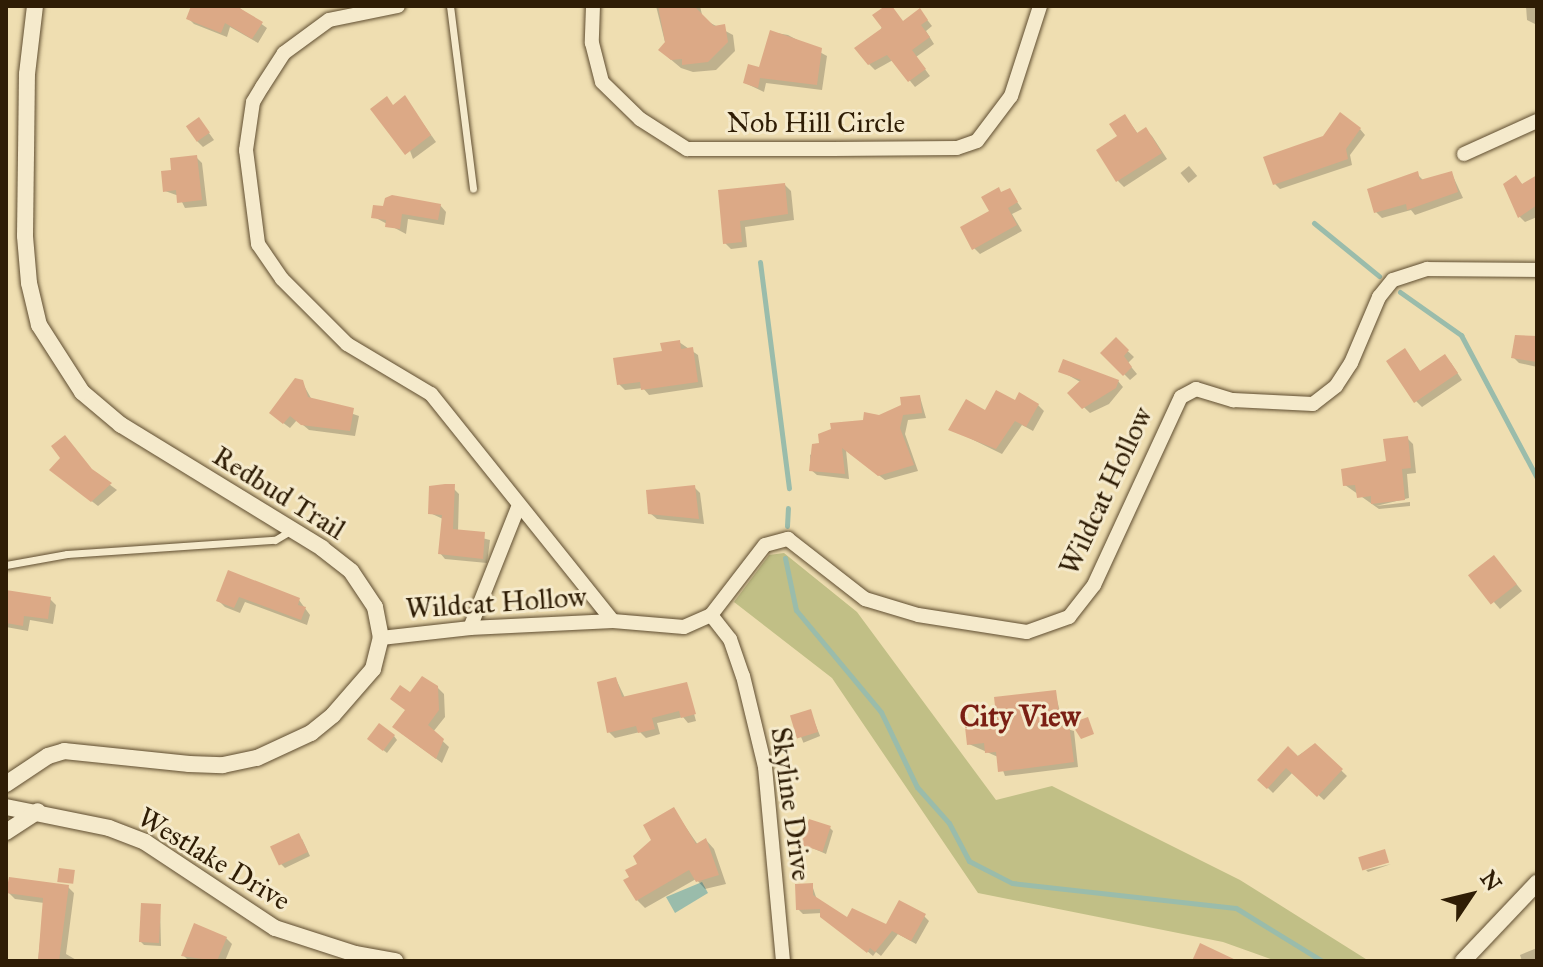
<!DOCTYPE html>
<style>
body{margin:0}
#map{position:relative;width:1543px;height:967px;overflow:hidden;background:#efdeb1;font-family:"IM FELL Great Primer",serif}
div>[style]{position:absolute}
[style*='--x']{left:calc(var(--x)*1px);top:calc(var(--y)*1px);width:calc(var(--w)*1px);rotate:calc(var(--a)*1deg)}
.green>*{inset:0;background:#c1bf86}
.water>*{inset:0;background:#9abcab}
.shadow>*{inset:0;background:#0003;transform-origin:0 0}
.stream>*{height:5px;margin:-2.5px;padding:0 2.5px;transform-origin:2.5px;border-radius:2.5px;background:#9abcab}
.building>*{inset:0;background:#dca986;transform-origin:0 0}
.roads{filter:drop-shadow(0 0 2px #5f4d30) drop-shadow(0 0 2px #5f4d30)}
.service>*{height:7px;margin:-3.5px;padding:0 3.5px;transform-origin:3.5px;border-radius:3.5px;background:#f5eacc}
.minor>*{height:14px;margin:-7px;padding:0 7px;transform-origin:7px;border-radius:7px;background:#f5eacc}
.tertiary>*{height:16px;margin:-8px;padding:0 8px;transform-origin:8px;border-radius:8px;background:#f5eacc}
span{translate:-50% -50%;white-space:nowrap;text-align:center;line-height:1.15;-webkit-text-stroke:6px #f5eacc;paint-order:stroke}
.street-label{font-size:28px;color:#2f1d05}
.neighbourhood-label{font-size:30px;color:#7a1f14;font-weight:700}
.frame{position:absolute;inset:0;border:8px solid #2f1d05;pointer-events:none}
.north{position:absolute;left:1431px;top:855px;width:80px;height:80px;-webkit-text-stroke:6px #f5eacc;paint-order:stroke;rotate:55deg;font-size:22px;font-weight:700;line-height:32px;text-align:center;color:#2f1d05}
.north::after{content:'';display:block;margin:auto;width:28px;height:36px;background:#2f1d05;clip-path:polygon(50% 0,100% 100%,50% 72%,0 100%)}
</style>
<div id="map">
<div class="green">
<i style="clip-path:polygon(784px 553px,857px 612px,996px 800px,1052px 786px,1240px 880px,1369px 961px,1276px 961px,1223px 942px,978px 893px,832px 678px,734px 602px,769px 555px)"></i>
</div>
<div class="water">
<i style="clip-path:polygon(702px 882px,708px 893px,675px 913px,666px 897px)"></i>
</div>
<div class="shadow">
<i style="clip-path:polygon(194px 6px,237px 6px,267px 28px,258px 43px,230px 27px,227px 37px,194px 24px,189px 19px)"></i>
<i style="clip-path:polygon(656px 6px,700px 6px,703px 19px,733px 35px,735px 51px,716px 70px,693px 72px,681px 68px,669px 58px)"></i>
<i style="clip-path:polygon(889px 6px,904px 23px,925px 17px,932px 26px,926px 31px,934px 44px,916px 57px,930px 76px,915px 87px,893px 60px,875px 70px,869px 64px)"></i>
<i style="clip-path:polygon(1526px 6px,1537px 6px,1537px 25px,1527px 20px)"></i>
<i style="clip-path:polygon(771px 32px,788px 35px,827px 56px,822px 90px,766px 83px,764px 92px,745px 83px,760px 69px)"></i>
<i style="clip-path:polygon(405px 98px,436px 142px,413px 159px,394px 107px)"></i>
<i style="clip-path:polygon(1125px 116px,1138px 134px,1146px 130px,1152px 136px,1167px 159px,1124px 187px,1118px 181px)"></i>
<i style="clip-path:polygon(199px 119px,214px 140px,203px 147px,197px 141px)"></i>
<i style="clip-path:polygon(1360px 129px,1365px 135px,1350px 155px,1352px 165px,1280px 189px,1275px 184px)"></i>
<i style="clip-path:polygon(196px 157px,202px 163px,207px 206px,185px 208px,179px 196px,165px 191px,174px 172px)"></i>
<i style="left:1189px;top:166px;width:13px;height:11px;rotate:51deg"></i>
<i style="clip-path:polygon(1417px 174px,1424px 181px,1452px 174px,1463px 198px,1415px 215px,1411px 210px,1382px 218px,1376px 212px)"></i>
<i style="clip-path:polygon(1516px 178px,1524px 186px,1537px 178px,1537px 217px,1525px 222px,1519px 216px)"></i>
<i style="clip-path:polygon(785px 185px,791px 191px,794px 220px,745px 227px,747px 247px,731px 249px,725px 243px,720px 191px)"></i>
<i style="clip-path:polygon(1009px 190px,1022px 209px,1012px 214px,1022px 231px,980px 254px,974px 248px,991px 212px)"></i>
<i style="clip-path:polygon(440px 205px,446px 212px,444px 225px,408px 219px,406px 234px,374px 217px)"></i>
<i style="clip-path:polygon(1537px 336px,1537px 367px,1519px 363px,1513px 357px)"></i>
<i style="clip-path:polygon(1116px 340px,1134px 357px,1128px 363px,1137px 374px,1130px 380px,1103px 353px)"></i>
<i style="clip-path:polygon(679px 342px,698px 355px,703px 387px,649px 395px,643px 388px,625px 390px,619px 384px)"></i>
<i style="clip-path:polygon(1410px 357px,1421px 373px,1451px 363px,1462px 380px,1422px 407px,1416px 401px)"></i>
<i style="clip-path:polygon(1061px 371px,1118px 381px,1123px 387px,1109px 404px,1090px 413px,1070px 394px,1082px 383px)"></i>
<i style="clip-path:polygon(302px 382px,312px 400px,359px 416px,355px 436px,309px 430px,297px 420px,290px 428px,278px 419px)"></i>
<i style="clip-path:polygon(920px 397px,926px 418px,908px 420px,905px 434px,918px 471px,885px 480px,846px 450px,849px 479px,817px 475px,811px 470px,810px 455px)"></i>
<i style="clip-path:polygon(1015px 403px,1038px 405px,1044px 411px,1033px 431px,1022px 425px,1002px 454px,951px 429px)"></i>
<i style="clip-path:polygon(1407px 438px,1413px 444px,1416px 473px,1407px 474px,1409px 498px,1376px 506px,1410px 502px,1410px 506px,1379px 509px,1345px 485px,1388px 462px)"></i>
<i style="clip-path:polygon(94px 473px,117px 490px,98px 506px,58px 475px)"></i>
<i style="clip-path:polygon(694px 487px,700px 493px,704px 524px,657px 519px,650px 513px)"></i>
<i style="clip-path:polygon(454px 489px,459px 494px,458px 532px,490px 540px,487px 563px,445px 559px,440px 553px,443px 519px,430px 513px)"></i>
<i style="clip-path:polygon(1500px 564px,1522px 591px,1500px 609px,1472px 577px)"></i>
<i style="clip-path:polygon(229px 573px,299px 600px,310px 615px,307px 625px,245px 602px,240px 613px,225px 607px,219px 601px)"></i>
<i style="clip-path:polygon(6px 592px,50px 599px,56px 605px,53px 624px,30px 620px,28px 631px,6px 627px)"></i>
<i style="clip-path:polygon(616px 679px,625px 698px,686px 684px,696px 721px,688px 723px,683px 717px,657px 723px,660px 734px,646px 738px,640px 732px,615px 738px,609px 732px)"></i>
<i style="clip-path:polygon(437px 687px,444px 694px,445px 717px,433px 732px,449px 747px,442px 763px,401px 733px,411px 695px)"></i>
<i style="clip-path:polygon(1055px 692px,1064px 728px,1074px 731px,1078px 767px,1005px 776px,998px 757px,969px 744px)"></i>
<i style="left:810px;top:711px;width:27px;height:18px;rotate:68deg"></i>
<i style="clip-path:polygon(394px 736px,397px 740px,387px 753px,373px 742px)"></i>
<i style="clip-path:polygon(1315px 745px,1347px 776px,1324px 800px,1293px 772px,1273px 793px,1260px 780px)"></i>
<i style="clip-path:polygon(674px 810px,698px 845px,706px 840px,714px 849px,726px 884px,705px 889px,696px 879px,645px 908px,637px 900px,631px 877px)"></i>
<i style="clip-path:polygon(830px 828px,833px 831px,826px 854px,803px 844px)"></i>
<i style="clip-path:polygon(302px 839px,310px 856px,285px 868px,281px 864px)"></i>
<i style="clip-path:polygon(1391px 864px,1368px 872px,1366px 870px)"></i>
<i style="clip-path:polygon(812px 885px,817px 900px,847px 920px,887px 926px,924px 916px,929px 921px,916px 944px,898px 934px,881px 956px,876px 952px,873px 956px,822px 913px,803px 914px,798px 909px)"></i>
<i style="clip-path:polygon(68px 887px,74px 893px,66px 954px,78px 961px,38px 961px,44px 903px,15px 899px,9px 893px)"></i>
<i style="clip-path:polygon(160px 906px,161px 946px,144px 945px,140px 941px)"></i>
<i style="clip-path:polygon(226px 938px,232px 944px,225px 961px,189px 961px,183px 955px)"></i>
<i style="clip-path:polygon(1537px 948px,1537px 961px,1522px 961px,1520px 955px)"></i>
</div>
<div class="stream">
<i style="--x:1314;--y:223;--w:84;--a:39.2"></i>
<i style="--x:760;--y:262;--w:228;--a:82.7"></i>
<i style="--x:1400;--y:292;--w:75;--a:35.2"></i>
<i style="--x:1461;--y:335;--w:162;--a:62"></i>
<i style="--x:787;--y:526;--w:18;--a:-87"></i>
<i style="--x:785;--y:558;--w:53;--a:78.1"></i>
<i style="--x:796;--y:610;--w:133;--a:50.2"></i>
<i style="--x:881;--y:712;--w:83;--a:64.4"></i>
<i style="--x:917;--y:787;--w:48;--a:48.4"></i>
<i style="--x:949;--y:823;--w:43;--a:62.2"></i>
<i style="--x:969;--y:861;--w:48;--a:27.1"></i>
<i style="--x:1012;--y:883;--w:225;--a:6.4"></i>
<i style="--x:1236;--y:908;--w:101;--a:31.6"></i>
</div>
<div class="building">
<i style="clip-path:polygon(191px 6px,236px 6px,263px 22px,252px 39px,225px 23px,221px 33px,186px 19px)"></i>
<i style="clip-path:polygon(658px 6px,694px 6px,714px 26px,725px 24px,728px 42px,708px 62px,682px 65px,682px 59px,671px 60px,658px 50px,665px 42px)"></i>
<i style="clip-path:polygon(885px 6px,892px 6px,903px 21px,920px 8px,928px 20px,921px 25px,930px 37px,912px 50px,926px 69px,908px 82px,887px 55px,868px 65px,854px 48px,882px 28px,872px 15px)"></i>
<i style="clip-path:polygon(770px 30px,822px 48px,817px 85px,760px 78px,758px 88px,743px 83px,748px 64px,759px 67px)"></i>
<i style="clip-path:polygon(405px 95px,431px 135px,405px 155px,370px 109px,387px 96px,393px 105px)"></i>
<i style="clip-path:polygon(1340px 112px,1361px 128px,1346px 149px,1348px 159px,1273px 185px,1263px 157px,1323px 136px)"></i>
<i style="clip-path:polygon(1125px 114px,1137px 133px,1146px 127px,1162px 153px,1116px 182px,1096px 150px,1117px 136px,1109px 124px)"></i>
<i style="left:199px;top:117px;width:19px;height:16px;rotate:55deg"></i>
<i style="clip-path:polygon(197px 155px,202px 200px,177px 203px,176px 190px,163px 192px,161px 171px,171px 170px,170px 158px)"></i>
<i style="clip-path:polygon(1418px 171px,1420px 180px,1452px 171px,1458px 192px,1407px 210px,1406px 204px,1374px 213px,1367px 189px)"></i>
<i style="clip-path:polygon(1516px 175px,1522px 184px,1537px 175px,1537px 205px,1518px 218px,1503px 184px)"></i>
<i style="clip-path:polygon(785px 183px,788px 214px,740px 221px,742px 242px,723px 244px,718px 190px)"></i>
<i style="clip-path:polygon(999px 187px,1001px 192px,1010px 188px,1018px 202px,1008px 208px,1017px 225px,972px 250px,960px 227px,989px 211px,981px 197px)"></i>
<i style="clip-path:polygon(392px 195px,441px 204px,438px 220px,402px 214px,400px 229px,385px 227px,386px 220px,371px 218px,373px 205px,383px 206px,385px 198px)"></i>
<i style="clip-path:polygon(1515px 335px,1537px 336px,1537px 362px,1511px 358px)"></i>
<i style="clip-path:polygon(1116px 337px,1129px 350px,1124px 356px,1132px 367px,1123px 376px,1100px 353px)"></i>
<i style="clip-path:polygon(680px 340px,681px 349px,693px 347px,698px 382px,641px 390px,640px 382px,617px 385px,613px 358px,662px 351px,660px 343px)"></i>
<i style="clip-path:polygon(1405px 348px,1420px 371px,1445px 354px,1458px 373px,1414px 403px,1386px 361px)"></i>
<i style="clip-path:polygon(1063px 359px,1119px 380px,1116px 388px,1082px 409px,1067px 393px,1081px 380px,1058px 372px)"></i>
<i style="clip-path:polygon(295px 378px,303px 380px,308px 397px,354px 408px,350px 431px,301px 425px,290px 416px,283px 424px,269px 413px)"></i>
<i style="clip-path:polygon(996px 390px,1015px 400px,1019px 392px,1039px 404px,1026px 427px,1015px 421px,996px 449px,948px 430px,966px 399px,985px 410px)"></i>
<i style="clip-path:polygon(920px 395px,922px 413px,903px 415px,900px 428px,914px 465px,878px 476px,842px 448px,845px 474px,809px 471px,812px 444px,819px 443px,818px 434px,831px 429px,830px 423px,863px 420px,864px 412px,879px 415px,901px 405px,900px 397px)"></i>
<i style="clip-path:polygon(65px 435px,92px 469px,112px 483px,91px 502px,49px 470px,60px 458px,51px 446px)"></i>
<i style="clip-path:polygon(1408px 436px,1411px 468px,1402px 469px,1405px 500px,1371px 504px,1371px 496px,1357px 498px,1355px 485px,1343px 486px,1341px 469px,1386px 461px,1383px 439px)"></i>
<i style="clip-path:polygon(445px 484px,455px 484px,453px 529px,485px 532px,483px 559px,438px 554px,442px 515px,428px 514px,429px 486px)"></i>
<i style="clip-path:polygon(695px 485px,699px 519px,648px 514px,646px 490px)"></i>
<i style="left:1494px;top:555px;width:37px;height:33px;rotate:52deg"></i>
<i style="clip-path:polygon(228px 570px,300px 598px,298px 605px,306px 607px,301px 620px,239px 597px,234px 608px,216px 601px)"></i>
<i style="clip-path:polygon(6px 590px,51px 597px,48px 619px,24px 616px,23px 626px,6px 623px)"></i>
<i style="clip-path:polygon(422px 676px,438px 686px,439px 710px,428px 725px,444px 739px,436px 759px,392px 727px,405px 710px,390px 699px,400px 685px,410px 692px)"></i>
<i style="clip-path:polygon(616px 677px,622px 697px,687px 682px,696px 714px,681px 718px,679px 711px,652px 718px,655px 729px,638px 733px,636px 726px,607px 733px,597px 682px)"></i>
<i style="clip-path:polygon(1056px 690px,1061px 727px,1069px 724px,1074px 762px,998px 772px,996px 752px,985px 753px,984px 743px,967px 745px,965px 727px,997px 724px,994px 697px)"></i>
<i style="left:811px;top:709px;width:24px;height:22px;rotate:73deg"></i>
<i style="clip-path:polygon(1088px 717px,1094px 734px,1081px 739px,1071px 723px)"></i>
<i style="left:379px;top:723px;width:20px;height:20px;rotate:37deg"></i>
<i style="clip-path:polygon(1315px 743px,1343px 769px,1317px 797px,1286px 768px,1267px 789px,1257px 780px,1288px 746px,1298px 756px)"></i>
<i style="clip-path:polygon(674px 807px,696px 844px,706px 838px,719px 875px,696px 882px,689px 870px,636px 901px,623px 880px,629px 877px,625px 870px,637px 864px,633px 856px,651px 840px,643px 825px)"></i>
<i style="left:809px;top:819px;width:23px;height:27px;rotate:18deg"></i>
<i style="left:299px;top:833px;width:21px;height:32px;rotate:65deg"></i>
<i style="left:1385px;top:849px;width:14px;height:28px;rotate:73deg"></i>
<i style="left:59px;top:868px;width:16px;height:14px;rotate:7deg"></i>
<i style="clip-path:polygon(9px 877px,69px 885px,59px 961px,38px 961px,43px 898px,6px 893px)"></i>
<i style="clip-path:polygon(813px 883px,813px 895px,847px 917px,852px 908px,886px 924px,899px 900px,926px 914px,911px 941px,892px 931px,875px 952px,870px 948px,867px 953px,820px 917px,820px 909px,796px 910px,795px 884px)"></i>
<i style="left:141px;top:903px;width:20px;height:39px;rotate:3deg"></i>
<i style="clip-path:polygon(194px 923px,227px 937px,217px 961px,181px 956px)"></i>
<i style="clip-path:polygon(1200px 943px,1238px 961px,1192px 961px)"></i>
</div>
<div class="roads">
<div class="service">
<i style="--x:450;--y:6;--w:184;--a:82.8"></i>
<i style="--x:6;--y:565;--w:62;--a:-10.2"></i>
<i style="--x:67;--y:554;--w:208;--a:-3.9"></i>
<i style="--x:275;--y:540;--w:17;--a:-31"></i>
</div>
<div class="minor">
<i style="--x:398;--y:6;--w:70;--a:168.5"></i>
<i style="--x:329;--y:20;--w:56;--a:143.7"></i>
<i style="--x:284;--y:53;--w:40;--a:122.9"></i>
<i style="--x:262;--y:87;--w:17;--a:121"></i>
<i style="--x:253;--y:102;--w:49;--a:98.3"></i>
<i style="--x:246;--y:150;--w:95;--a:82.7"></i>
<i style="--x:258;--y:244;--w:42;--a:55.6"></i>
<i style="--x:282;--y:279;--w:92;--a:45"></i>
<i style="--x:347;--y:344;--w:98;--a:30.8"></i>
<i style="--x:431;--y:394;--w:291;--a:51.3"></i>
<i style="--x:593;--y:6;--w:37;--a:92"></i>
<i style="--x:592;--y:43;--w:40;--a:75.6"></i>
<i style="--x:602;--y:82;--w:53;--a:44.2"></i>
<i style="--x:640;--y:119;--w:56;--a:32.6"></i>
<i style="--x:687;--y:149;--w:146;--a:0"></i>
<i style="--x:833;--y:149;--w:124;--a:-0.5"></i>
<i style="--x:957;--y:148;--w:21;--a:-19"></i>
<i style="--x:977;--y:141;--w:56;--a:-52.9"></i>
<i style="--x:1011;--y:96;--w:95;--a:-72.1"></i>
<i style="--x:1464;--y:154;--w:80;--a:-24.3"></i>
<i style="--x:711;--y:615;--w:31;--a:52"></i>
<i style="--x:730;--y:639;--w:39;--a:71"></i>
<i style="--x:743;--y:676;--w:94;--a:76.4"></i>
<i style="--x:765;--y:767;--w:195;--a:84.7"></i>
<i style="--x:470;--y:628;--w:132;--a:-68.3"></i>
<i style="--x:381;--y:638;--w:90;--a:-6.4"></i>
<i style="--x:470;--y:628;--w:143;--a:-2.8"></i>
<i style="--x:613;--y:621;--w:71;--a:4.8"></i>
<i style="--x:684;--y:627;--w:30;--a:-24"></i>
<i style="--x:711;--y:615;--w:88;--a:-52.4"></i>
<i style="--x:765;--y:545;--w:24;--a:-15"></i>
<i style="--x:788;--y:539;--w:98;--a:37.9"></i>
<i style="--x:865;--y:599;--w:55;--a:16.8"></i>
<i style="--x:918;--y:615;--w:110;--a:8.9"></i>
<i style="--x:1027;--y:632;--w:45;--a:-19.7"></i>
<i style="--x:1069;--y:617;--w:41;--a:-52"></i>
<i style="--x:1094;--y:585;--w:207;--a:-65.2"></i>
<i style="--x:1181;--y:397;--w:17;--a:-28"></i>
<i style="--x:1196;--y:389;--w:39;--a:17"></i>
<i style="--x:1233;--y:400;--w:80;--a:2.9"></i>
<i style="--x:1313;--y:404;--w:29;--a:-38"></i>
<i style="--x:1336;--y:386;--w:27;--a:-57"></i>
<i style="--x:1351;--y:363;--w:72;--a:-67"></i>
<i style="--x:1379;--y:297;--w:22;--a:-51"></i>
<i style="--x:1393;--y:280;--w:36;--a:-18"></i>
<i style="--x:1427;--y:269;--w:110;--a:0.5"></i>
</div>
<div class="tertiary">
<i style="--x:6;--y:784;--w:50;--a:-33.7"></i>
<i style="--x:48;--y:756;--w:17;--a:-17"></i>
<i style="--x:64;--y:751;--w:126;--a:5.9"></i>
<i style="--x:189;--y:764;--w:34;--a:2"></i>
<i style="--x:223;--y:765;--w:35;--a:-12"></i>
<i style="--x:257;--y:758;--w:60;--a:-24.8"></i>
<i style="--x:311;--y:733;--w:28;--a:-39"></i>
<i style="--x:333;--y:715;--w:61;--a:-49"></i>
<i style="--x:373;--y:669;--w:32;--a:-76"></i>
<i style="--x:381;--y:638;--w:32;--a:-101"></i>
<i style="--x:375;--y:607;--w:43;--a:-123.7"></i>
<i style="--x:351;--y:571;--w:37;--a:-142"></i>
<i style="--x:322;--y:548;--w:236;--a:-148.5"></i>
<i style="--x:121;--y:425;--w:51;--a:-139.8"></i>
<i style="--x:82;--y:392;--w:80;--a:-122.7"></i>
<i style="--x:39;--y:325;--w:43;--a:-103.4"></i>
<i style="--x:29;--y:283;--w:47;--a:-94.9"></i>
<i style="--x:25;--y:236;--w:162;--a:-89.3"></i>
<i style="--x:27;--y:74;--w:68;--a:-83.3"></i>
<i style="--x:6;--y:807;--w:105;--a:11.5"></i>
<i style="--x:109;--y:828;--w:39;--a:21"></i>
<i style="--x:145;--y:842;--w:156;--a:33.5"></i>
<i style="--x:275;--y:928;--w:84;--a:18"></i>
<i style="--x:355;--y:954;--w:41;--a:9.9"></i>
<i style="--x:6;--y:832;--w:38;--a:-33"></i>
<i style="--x:1463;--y:961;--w:108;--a:-46.5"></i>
</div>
</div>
<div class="street-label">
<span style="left:816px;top:123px">Nob Hill Circle</span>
<span style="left:1106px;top:491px;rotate:-65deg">Wildcat Hollow</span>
<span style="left:279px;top:493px;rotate:32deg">Redbud Trail</span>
<span style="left:496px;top:603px;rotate:-4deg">Wildcat Hollow</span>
<span style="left:791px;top:804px;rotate:82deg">Skyline Drive</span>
<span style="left:214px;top:859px;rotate:31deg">Westlake Drive</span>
</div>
<div class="neighbourhood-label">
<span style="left:1020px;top:716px">City View</span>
</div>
<div class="frame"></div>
<div class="north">N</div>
</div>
